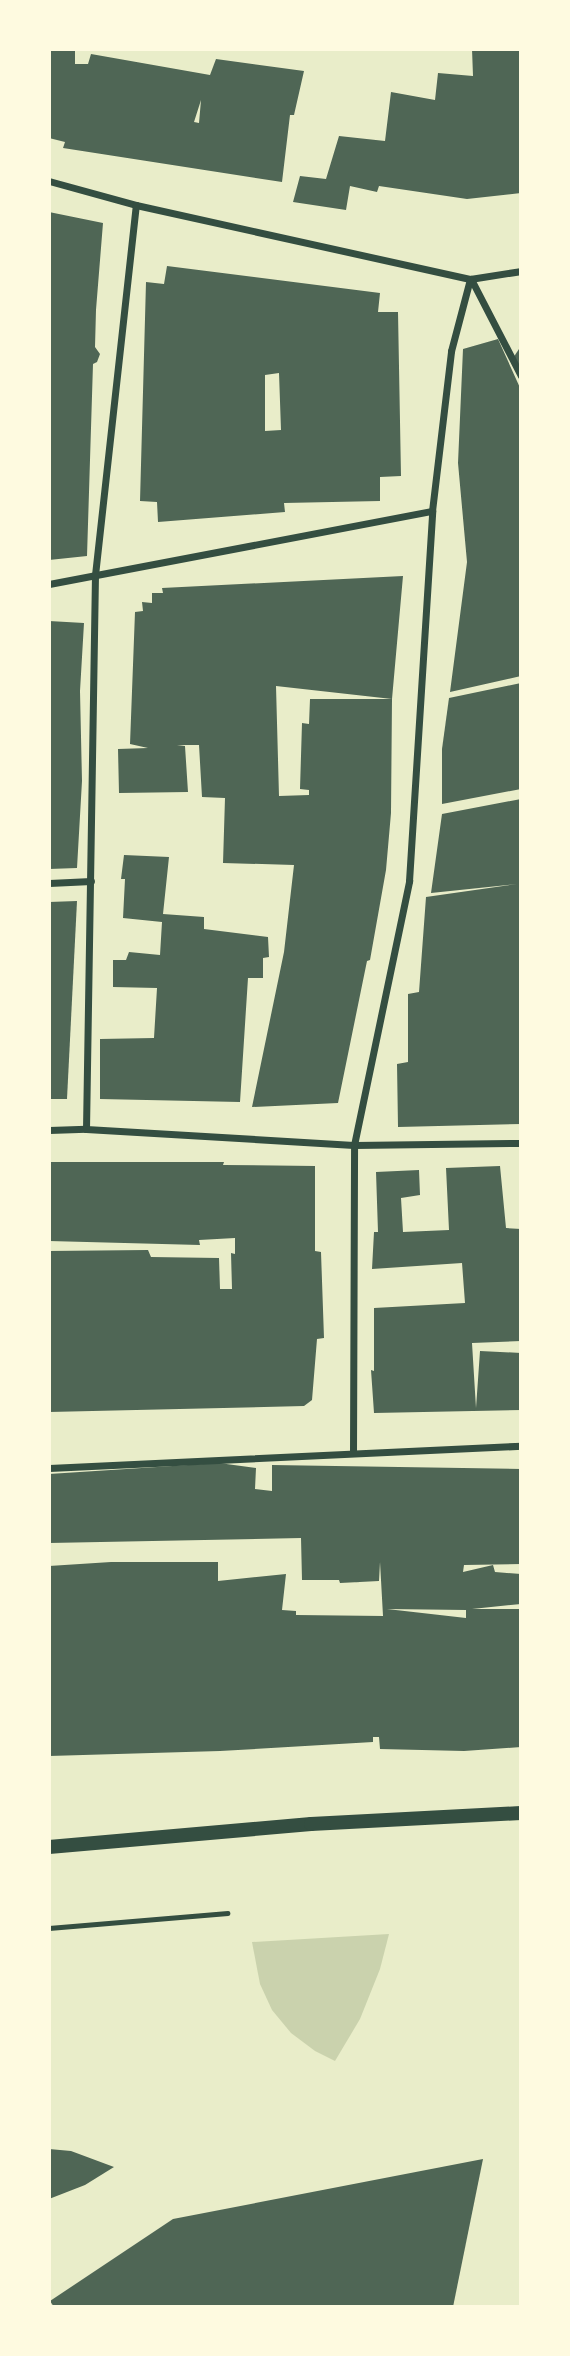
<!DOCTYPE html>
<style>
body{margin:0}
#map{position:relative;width:570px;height:2356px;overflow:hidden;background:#e9edc9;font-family:Lato,sans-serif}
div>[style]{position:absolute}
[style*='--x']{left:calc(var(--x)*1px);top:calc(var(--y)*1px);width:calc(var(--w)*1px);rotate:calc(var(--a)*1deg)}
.green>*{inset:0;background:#cad2ad}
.building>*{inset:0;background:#4f6655}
.path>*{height:4.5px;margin:-2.25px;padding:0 2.25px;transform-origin:2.25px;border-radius:2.25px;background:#344e41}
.minor>*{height:7px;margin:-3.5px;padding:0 3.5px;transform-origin:3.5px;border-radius:3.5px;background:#344e41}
.secondary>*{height:14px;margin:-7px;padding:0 7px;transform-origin:7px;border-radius:7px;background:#344e41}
span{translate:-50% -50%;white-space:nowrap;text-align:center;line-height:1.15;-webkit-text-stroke:5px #fefae0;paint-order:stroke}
.frame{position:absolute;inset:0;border:51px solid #fefae0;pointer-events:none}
</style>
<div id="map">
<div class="green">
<i style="clip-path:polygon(389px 1934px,380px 1969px,360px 2019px,335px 2061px,315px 2051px,291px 2033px,272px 2010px,260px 1984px,252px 1942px)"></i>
</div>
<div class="building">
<i style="clip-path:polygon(evenodd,49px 49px,75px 49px,75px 64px,88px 64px,91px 54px,210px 75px,216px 59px,304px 71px,294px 115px,290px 115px,282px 182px,63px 148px,65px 142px,49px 138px,49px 49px,201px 100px,199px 123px,194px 122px,201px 100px)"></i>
<i style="clip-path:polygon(472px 49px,521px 49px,521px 193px,467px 199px,379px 186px,377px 192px,350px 186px,346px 210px,293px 202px,300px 176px,326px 179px,339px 136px,385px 141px,391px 92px,435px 100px,438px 73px,473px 76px)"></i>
<i style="clip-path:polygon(49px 212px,103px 223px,96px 310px,95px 347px,100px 354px,97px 362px,93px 364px,87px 556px,49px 560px)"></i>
<i style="clip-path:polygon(evenodd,167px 266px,380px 293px,378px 312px,398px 312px,401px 476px,380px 477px,380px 501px,284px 503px,285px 512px,158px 522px,157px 502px,140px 501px,146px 282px,164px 284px,167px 266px,279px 373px,281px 430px,265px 431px,265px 375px,279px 373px)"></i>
<i style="clip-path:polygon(498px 339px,521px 390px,521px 676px,450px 692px,467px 562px,458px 463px,463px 349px)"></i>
<i style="clip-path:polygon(521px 346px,521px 367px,513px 358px)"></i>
<i style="clip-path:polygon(403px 576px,392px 699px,276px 686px,279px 796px,309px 795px,309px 790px,300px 789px,302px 723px,309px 724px,310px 699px,392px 699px,391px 813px,386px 870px,370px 960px,367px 961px,338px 1103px,252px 1107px,284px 952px,294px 865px,223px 863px,225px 798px,202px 797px,199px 745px,177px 745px,185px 746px,188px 792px,119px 793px,118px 749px,148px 748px,130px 744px,135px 612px,143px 611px,142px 602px,152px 603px,152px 593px,163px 593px,162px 588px)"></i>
<i style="clip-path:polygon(49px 621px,84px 623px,80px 691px,82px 781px,77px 868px,49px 869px)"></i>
<i style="clip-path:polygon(521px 683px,521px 789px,442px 804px,442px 749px,449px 698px)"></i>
<i style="clip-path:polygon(521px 799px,521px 1124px,398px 1127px,397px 1064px,408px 1062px,408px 994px,419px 992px,426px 897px,517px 884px,431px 893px,442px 814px)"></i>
<i style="clip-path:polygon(124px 855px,169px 857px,163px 914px,204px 917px,204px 929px,268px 937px,269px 957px,263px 958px,263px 978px,248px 978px,240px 1102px,100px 1099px,100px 1039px,154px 1038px,157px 988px,113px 987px,113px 960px,126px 960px,129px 952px,160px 955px,162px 922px,123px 918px,125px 879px,121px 879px)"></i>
<i style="clip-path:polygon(77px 901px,67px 1099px,49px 1099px,49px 902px)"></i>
<i style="clip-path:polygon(49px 1162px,224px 1162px,223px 1165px,315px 1166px,315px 1251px,321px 1252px,324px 1338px,317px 1339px,312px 1400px,304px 1406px,49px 1412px,49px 1251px,148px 1250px,151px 1257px,219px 1258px,220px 1289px,232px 1289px,231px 1253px,235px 1254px,235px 1238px,199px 1240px,200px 1245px,49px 1241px)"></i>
<i style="clip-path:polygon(500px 1166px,506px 1228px,521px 1229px,521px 1341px,472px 1343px,476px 1408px,480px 1351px,521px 1353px,521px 1410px,374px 1413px,371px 1370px,374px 1371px,374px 1308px,465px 1303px,462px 1263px,372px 1269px,374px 1232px,378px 1232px,376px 1172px,419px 1170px,420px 1195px,401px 1198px,403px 1232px,449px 1230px,446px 1168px)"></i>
<i style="clip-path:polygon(evenodd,219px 1463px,256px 1468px,255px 1489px,272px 1491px,272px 1465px,521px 1469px,521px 1564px,464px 1565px,463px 1572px,493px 1565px,495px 1572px,521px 1574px,521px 1604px,472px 1609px,521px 1609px,521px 1747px,464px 1751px,380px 1749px,379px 1737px,373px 1737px,373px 1742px,220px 1751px,49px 1756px,49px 1566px,111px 1562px,218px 1562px,218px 1581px,286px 1574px,282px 1610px,296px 1611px,296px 1615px,383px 1616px,380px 1562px,379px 1581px,340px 1583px,339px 1580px,302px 1580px,301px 1538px,49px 1543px,49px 1474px,219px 1463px,387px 1609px,466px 1610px,466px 1618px,387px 1609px)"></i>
<i style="clip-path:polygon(49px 2149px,71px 2151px,114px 2167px,85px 2185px,49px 2199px)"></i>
<i style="clip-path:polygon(483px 2159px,453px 2307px,54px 2307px,50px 2301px,173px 2219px)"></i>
</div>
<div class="path">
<i style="--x:49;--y:1928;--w:179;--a:-4.8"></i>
</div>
<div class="minor">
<i style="--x:49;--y:181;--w:90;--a:15.4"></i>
<i style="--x:136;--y:205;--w:342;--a:12.5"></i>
<i style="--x:470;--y:279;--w:52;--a:-8.9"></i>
<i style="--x:471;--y:279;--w:109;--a:62.7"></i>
<i style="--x:49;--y:584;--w:390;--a:-10.8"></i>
<i style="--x:49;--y:883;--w:42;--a:-2.7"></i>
<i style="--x:86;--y:1129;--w:554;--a:-89.07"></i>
<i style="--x:95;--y:575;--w:372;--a:-83.7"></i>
<i style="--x:49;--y:1130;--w:37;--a:-2"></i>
<i style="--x:86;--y:1129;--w:268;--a:3.4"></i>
<i style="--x:354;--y:1145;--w:167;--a:-0.7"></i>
<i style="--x:353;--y:1453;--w:308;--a:-89.8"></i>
<i style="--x:354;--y:1145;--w:270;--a:-78.2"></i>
<i style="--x:409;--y:881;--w:371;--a:-86.4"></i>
<i style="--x:432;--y:511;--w:161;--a:-83.2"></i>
<i style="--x:451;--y:351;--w:74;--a:-75.2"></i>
<i style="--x:49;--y:1468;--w:473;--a:-2.7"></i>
</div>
<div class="secondary">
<i style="--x:49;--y:1847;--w:263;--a:-5"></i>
<i style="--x:311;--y:1824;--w:210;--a:-3"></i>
</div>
<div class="frame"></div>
</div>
